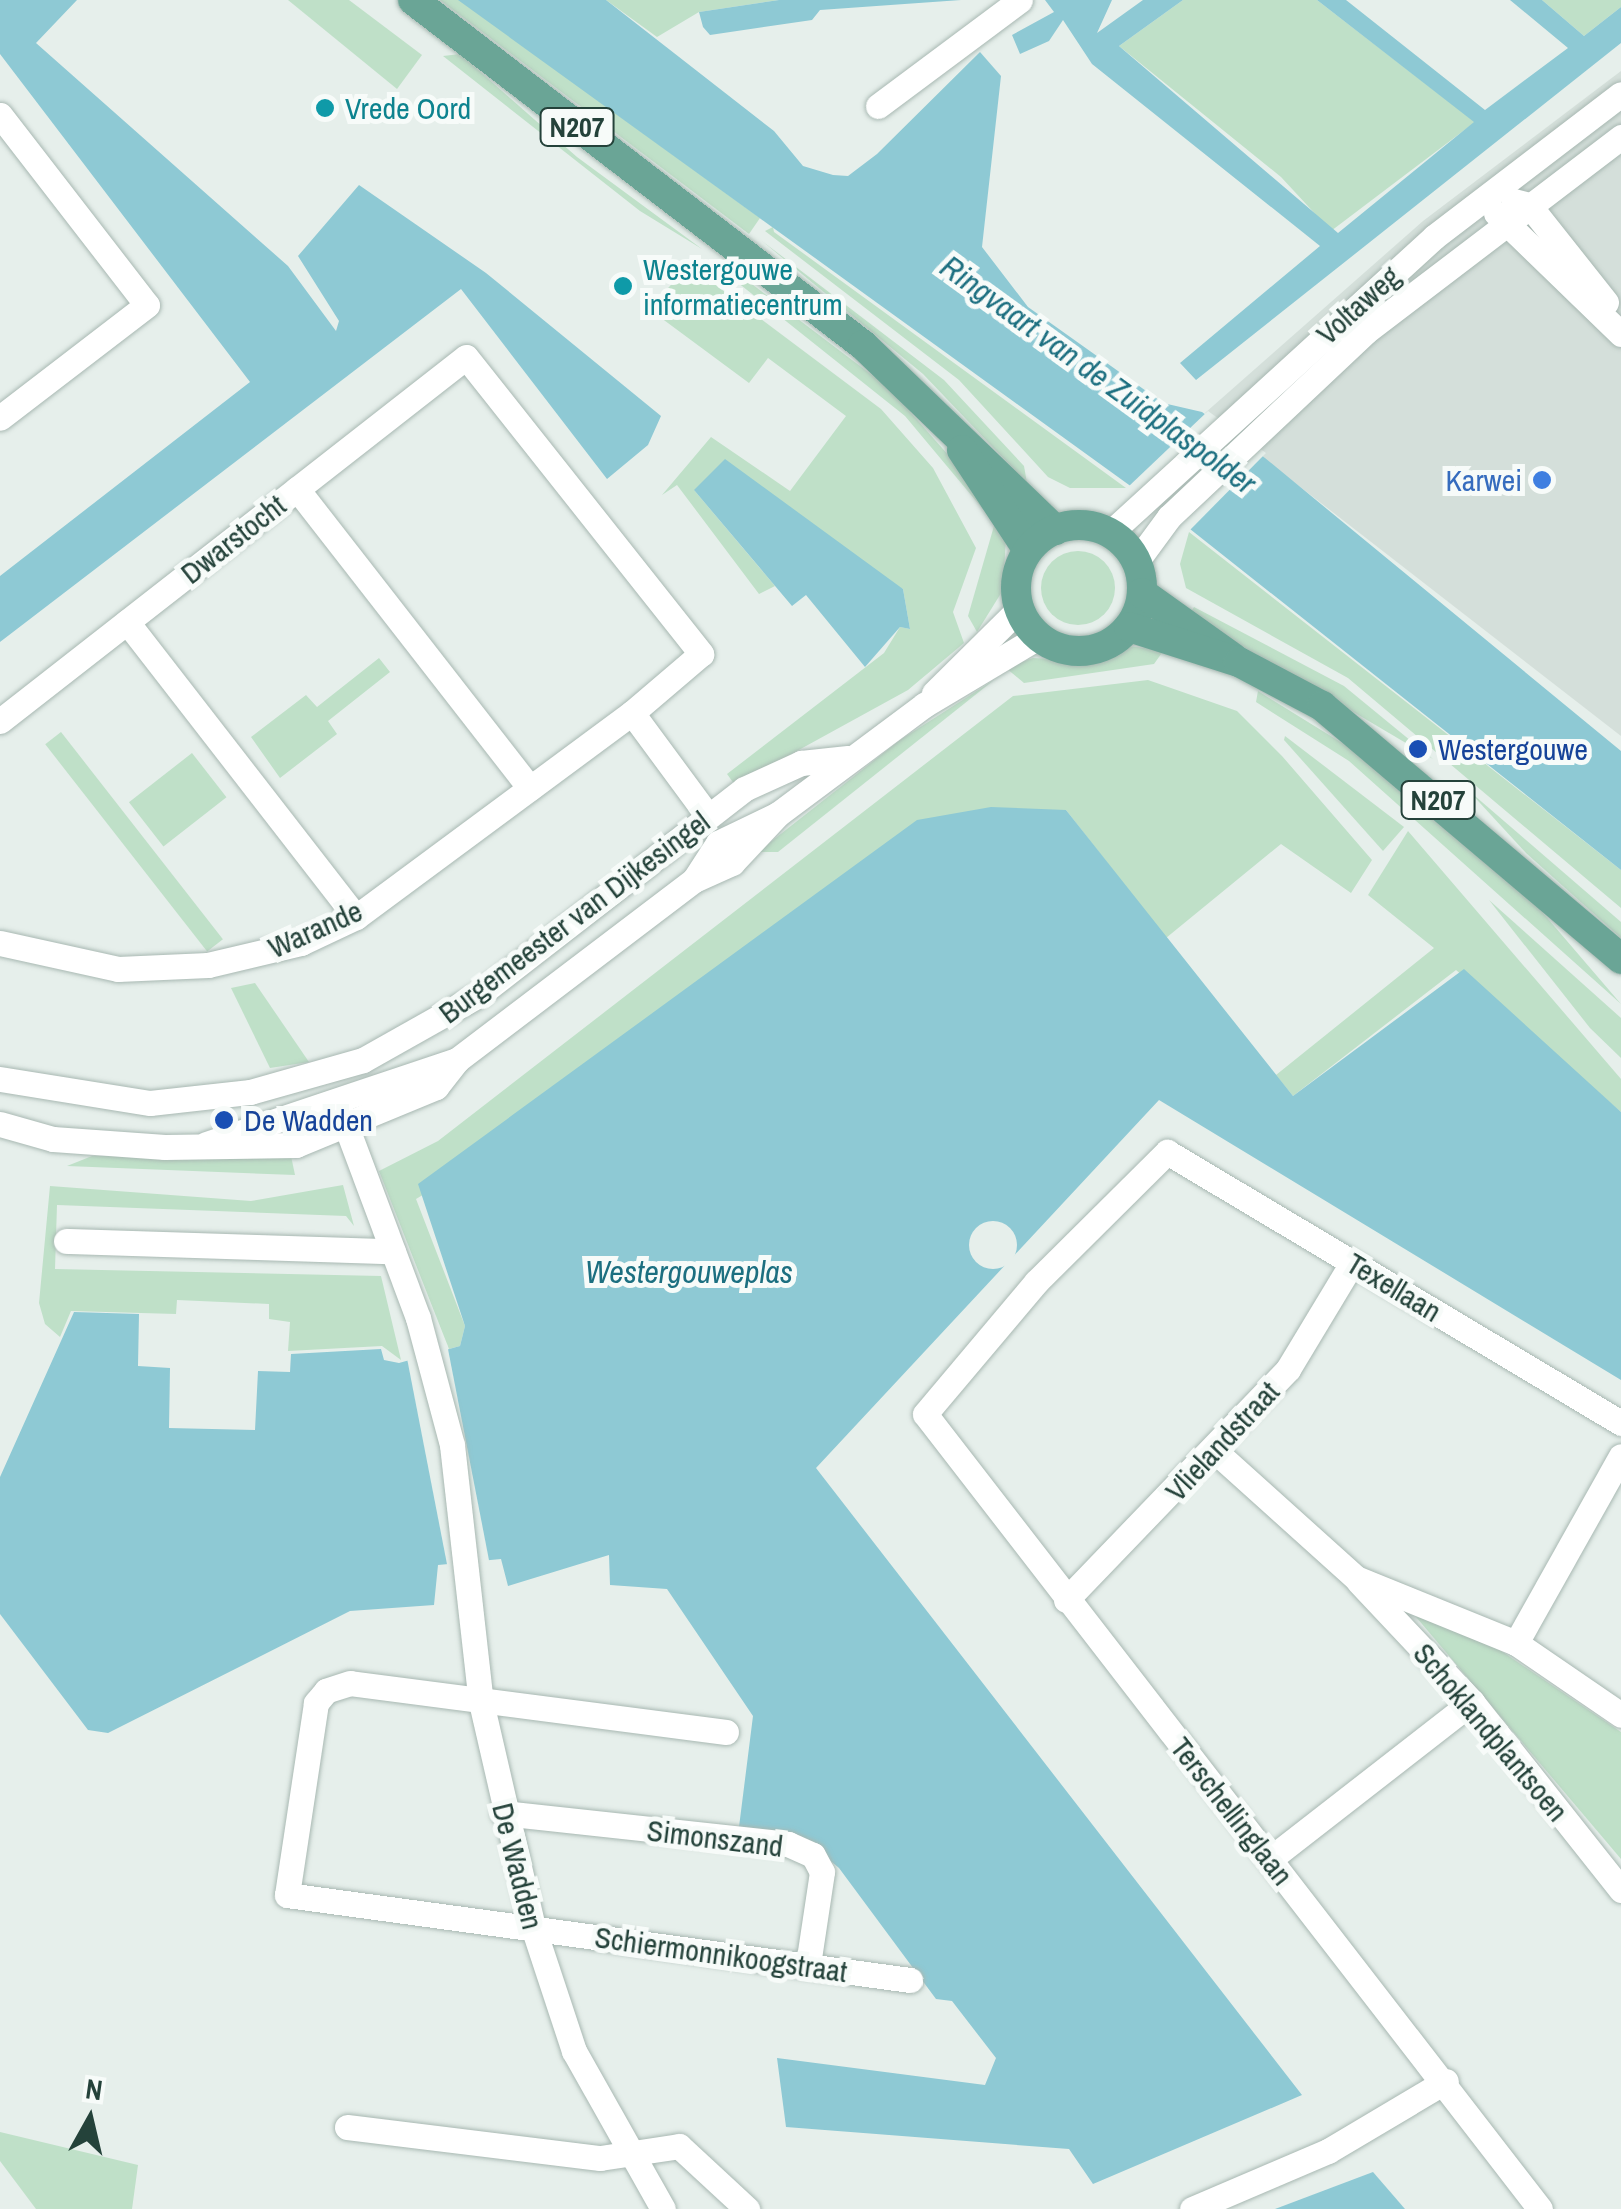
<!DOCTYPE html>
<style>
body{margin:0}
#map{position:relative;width:1621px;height:2209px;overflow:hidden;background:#e6efeb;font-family:"Archivo Narrow",sans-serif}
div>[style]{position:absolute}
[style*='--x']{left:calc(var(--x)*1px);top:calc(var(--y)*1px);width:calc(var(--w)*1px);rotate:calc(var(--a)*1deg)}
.built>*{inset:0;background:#d4dfda}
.green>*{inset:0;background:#bfe0c8;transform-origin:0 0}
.round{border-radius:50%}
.water>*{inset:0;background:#8ec9d4}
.pier>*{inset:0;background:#e6efeb;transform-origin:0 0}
.roads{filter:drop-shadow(0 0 2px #a8b8b2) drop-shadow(0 0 2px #a8b8b2)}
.minor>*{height:25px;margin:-12.5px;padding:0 12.5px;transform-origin:12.5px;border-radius:12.5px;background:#fff}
.major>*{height:30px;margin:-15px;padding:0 15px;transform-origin:15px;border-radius:15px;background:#6aa596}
.major>.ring{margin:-15px;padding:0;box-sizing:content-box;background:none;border:30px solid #6aa596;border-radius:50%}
.dots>*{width:28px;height:28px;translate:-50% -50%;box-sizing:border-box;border:5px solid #f7fbf9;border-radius:50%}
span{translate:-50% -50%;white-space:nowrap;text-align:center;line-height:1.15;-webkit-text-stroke:10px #f7fbf9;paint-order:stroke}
.shield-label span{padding:2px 8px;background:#f7fbf9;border:2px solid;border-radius:8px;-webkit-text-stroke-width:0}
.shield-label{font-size:28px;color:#24423a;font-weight:700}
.culture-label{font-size:30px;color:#0d838f}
.left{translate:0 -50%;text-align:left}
.street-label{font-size:30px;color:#24423a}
.shop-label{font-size:30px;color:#366cbe}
.right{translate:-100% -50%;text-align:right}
.transit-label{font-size:30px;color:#164399}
.water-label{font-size:32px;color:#1c6f80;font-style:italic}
.north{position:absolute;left:40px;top:2069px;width:100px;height:100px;-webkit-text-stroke:8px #f7fbf9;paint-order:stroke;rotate:8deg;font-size:28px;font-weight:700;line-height:40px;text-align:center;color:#24423a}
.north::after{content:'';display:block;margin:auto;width:35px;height:45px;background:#24423a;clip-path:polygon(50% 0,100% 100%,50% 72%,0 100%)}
</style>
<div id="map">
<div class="built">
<i style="clip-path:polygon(1621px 71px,1621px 736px,1205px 413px,1423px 221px)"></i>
</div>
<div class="green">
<i style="clip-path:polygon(288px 0,349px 0,422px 55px,397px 89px)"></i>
<i style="clip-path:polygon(440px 0,460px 0,760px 218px,749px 234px)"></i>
<i style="clip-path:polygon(606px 0,779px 0,699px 12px,657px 37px)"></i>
<i style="clip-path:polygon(1183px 0,1317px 0,1475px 122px,1331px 231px,1281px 177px,1119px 46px)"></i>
<i style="clip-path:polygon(1542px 0,1621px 0,1621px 7px,1584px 36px)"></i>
<i style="clip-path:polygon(460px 54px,577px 157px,702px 249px,640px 211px,443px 56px)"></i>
<i style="clip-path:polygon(773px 227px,774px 232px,1126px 488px,1070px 488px,1048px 477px,959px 380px,765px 231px)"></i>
<i style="clip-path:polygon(762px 241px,944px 380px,1024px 466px,1027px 483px,923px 374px)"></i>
<i style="clip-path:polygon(689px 265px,881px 409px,933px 468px,976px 548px,953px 612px,964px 643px,908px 690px,735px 785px,727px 774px,884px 653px,900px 627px,910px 629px,903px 589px,694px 490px,775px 586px,759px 594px,677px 485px,662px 495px,711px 437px,790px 491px,846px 416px,768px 358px,749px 383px,649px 309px)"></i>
<i style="clip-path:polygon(744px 278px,889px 388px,973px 483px,987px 514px,905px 416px,737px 282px)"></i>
<i style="clip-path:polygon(996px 519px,1006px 537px,1003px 590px,977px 632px,968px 616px)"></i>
<i style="clip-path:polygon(1189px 532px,1621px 870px,1621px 908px,1348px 678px,1186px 588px,1180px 564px)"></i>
<i class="round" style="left:1041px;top:551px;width:74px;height:74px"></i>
<i style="clip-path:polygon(1194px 607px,1344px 686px,1433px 759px,1189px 615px)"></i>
<i style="clip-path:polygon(1127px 646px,1164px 650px,1154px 664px,1024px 683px,1006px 668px,1033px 658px,1086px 661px)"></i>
<i style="clip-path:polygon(379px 658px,390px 672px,328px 721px,337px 734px,280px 778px,251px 737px,306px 695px,317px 707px)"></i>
<i style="clip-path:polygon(994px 680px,778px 852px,758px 852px,900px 740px)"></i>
<i style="clip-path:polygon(1148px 680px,1237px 711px,1282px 756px,1372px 860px,1351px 893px,1281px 844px,1166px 938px,1066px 810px,416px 1199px,465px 1326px,460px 1346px,449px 1349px,379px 1171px,438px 1141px,1013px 696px)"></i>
<i style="clip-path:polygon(1258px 691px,1355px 751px,1531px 899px,1621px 1004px,1349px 761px,1256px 702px)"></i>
<i style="left:61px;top:732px;width:263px;height:20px;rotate:52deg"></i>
<i style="clip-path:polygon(1285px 736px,1404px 827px,1383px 851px,1284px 740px)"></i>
<i style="left:192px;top:753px;width:56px;height:80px;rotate:52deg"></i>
<i style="clip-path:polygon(1468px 790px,1621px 922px,1621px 938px,1526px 853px)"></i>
<i style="clip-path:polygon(1408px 831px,1621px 1079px,1621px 1112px,1456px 970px,1293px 1096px,1276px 1075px,1434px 948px,1368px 895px)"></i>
<i style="clip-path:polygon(1489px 900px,1621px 1018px,1621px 1058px,1590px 1028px)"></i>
<i style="clip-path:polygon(255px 983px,309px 1062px,270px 1068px,231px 988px)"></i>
<i style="clip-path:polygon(92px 1156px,291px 1156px,295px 1175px,67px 1166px)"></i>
<i style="clip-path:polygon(343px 1185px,354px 1226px,346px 1216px,57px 1205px,55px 1269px,381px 1276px,401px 1360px,382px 1346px,288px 1351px,290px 1322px,269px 1319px,269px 1304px,177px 1300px,176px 1314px,71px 1311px,60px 1337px,45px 1324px,39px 1303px,50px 1186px,251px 1201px)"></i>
<i style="clip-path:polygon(1411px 1611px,1494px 1646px,1621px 1732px,1621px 1859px)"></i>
<i style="clip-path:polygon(0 2132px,138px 2165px,132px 2209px,36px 2209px,0 2161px)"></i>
</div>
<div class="water">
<i style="clip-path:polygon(0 0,77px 0,36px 43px,288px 266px,336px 331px,339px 321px,298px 256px,359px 185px,486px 273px,661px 416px,648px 445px,607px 479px,461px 289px,0 642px,0 576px,250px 382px,0 54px)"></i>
<i style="clip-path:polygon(458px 0,606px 0,774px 131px,803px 166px,833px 175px,848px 176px,877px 154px,980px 52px,1001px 76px,982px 247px,1028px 307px,1163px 403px,1202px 412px,1265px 458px,1621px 751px,1621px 870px,1190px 529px)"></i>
<i style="clip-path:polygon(779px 0,961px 0,820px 10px,812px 20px,710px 35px,703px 27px,699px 12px)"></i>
<i style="clip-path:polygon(1045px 0,1112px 0,1097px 33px,1143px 0,1183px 0,1119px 46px,1338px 233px,1474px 122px,1317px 0,1346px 0,1485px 110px,1568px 48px,1510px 0,1542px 0,1584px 36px,1621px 7px,1621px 43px,1196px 380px,1180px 363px,1320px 246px,1092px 64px,1063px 20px,1049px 41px,1020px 54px,1012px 35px,1054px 12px)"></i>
<i style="clip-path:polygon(725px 459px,903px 589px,910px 629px,900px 627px,865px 667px,806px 595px,792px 606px,694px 490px)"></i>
<i style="clip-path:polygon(991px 807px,1066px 810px,1293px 1096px,1464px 969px,1621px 1112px,1621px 1380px,1159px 1100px,816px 1468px,1302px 2095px,1093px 2184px,1069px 2149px,786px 2127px,777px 2058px,985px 2085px,996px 2058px,952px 2001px,936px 1999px,839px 1868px,801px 1836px,739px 1827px,753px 1716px,667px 1589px,610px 1585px,609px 1555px,508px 1586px,501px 1559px,438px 1565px,434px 1605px,350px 1611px,108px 1733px,88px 1730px,0 1614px,0 1477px,74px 1312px,139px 1314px,138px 1366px,170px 1368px,169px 1428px,255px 1430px,258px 1371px,290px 1372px,291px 1354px,381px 1349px,384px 1360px,399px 1363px,460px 1346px,465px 1326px,418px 1184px,917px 820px)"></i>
<i style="clip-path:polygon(1373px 2172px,1405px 2209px,1275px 2209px)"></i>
</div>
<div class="pier">
<i style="clip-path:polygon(1208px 411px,1266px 453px,1189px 531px,1128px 487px)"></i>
<i class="round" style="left:969px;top:1221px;width:48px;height:48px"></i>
<i style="left:447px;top:1344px;width:224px;height:42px;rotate:79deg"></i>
</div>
<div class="roads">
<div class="minor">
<i style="--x:878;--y:106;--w:177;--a:-36.7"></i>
<i style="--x:0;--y:115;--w:240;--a:52.3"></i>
<i style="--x:147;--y:305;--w:185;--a:142.5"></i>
<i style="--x:1514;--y:201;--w:16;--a:15"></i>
<i style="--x:1529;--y:205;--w:124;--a:51.6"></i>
<i style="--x:1496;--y:213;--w:174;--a:44.1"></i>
<i style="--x:297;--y:489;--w:379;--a:52.1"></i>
<i style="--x:1110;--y:533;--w:439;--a:-42.4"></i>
<i style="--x:1434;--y:237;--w:235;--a:-37.4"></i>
<i style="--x:1136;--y:562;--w:56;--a:-53.7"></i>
<i style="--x:1169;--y:517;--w:270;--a:-43.3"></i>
<i style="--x:1365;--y:332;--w:322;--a:-37.3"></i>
<i style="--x:127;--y:622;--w:373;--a:52.2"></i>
<i style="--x:934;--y:693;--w:120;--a:-44.7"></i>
<i style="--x:0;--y:721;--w:591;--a:-37.99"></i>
<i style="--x:466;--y:357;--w:379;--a:51.6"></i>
<i style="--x:701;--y:654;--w:91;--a:139.5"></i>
<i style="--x:632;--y:713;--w:128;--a:53.6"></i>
<i style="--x:694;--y:880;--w:44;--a:-57"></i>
<i style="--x:718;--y:843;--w:64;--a:-25.8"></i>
<i style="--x:0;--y:943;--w:121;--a:12.4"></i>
<i style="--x:118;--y:969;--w:90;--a:-2.5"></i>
<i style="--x:208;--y:965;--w:96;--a:-13.3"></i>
<i style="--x:301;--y:943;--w:61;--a:-25.3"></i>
<i style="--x:356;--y:917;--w:343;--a:-36.5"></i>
<i style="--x:0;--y:1079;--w:152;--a:9.1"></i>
<i style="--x:150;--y:1103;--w:101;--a:-6.3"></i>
<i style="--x:250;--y:1092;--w:117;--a:-15.8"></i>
<i style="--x:363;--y:1060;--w:134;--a:-29.4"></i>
<i style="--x:480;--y:994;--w:334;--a:-37.8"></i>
<i style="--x:744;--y:789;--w:63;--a:-24.5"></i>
<i style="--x:801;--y:763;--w:47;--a:-6.1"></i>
<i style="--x:338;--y:1104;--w:228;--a:69.5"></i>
<i style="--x:418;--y:1318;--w:131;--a:75"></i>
<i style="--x:452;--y:1445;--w:259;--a:83.6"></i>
<i style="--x:481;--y:1702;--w:231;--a:77"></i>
<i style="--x:533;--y:1927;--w:131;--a:71.7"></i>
<i style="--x:574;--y:2051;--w:181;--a:60.6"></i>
<i style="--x:0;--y:1124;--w:55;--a:15.8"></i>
<i style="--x:53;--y:1139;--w:112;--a:4.1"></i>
<i style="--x:165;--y:1147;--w:131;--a:-0.9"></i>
<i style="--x:296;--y:1145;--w:152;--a:-22.5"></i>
<i style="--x:436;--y:1087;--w:34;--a:-52"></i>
<i style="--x:206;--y:1144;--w:265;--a:-18.5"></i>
<i style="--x:457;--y:1060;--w:298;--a:-37.2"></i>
<i style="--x:694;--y:880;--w:42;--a:-24.1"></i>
<i style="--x:732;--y:863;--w:67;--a:-46.8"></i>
<i style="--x:778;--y:814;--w:182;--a:-36.7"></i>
<i style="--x:924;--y:705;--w:133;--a:-30.8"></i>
<i style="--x:66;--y:1241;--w:327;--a:1.8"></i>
<i style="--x:1216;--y:1452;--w:188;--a:42"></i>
<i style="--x:1356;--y:1578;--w:173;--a:22.1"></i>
<i style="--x:1516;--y:1643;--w:127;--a:34.4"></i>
<i style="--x:1359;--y:1582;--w:165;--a:46.7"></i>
<i style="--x:1472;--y:1702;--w:240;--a:51.6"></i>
<i style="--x:1066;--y:1600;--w:320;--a:-46.1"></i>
<i style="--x:1288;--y:1369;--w:124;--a:-58.9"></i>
<i style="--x:1516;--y:1643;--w:214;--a:-60.7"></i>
<i style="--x:726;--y:1732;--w:379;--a:-172.6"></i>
<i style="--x:350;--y:1683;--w:25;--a:162"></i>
<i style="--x:326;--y:1691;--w:16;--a:130"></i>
<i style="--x:316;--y:1703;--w:194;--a:98.6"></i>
<i style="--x:287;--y:1895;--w:629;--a:7.77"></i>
<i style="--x:503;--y:1813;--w:287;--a:6.2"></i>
<i style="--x:788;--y:1844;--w:27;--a:24"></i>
<i style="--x:813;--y:1855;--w:19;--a:62"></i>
<i style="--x:822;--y:1872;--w:94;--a:98.6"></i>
<i style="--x:1270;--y:1859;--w:256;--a:-37.9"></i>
<i style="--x:347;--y:2127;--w:255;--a:7"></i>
<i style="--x:600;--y:2158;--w:80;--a:-8.6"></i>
<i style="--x:679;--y:2146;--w:93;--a:42.8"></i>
<i style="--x:1192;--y:2209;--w:148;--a:-23.1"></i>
<i style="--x:1328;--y:2151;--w:137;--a:-30.7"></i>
<i style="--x:1540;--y:2209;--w:1005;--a:-127.72"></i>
<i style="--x:925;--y:1414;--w:172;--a:-49.9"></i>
<i style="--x:1036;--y:1282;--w:185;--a:-44.8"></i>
<i style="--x:1167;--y:1152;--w:529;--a:30.83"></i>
</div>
<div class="major">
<i style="--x:413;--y:0;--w:567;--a:37.48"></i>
<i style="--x:863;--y:345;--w:267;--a:43.9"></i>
<i style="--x:962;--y:450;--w:120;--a:56.6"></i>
<i class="ring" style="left:1016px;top:525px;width:96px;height:96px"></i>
<i style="--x:1142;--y:593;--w:112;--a:35.5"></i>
<i style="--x:1129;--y:627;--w:115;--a:17.7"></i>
<i style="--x:1239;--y:662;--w:94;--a:27.9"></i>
<i style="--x:1322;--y:706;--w:392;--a:40.2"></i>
</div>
</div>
<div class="dots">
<i style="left:325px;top:108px;background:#0f9aa8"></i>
<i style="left:623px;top:286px;background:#0f9aa8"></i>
<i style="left:1542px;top:480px;background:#3f7fe0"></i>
<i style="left:1418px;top:749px;background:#1a4fb4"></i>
<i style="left:224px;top:1120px;background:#1a4fb4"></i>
</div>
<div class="shield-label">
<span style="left:577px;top:127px">N207</span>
<span style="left:1438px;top:800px">N207</span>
</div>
<div class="culture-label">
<span class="left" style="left:345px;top:108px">Vrede Oord</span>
<span class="left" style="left:643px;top:286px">Westergouwe<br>informatiecentrum</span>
</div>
<div class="street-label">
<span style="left:1358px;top:305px;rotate:-42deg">Voltaweg</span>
<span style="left:233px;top:539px;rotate:-38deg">Dwarstocht</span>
<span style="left:574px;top:917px;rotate:-37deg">Burgemeester van Dijkesingel</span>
<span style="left:315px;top:929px;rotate:-24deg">Warande</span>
<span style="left:1394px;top:1287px;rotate:31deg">Texellaan</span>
<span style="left:1222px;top:1441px;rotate:-47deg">Vlielandstraat</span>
<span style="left:1491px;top:1732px;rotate:50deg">Schoklandplantsoen</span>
<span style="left:1232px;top:1811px;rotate:52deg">Terschellinglaan</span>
<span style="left:715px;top:1838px;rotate:7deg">Simonszand</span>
<span style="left:518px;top:1866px;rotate:76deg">De Wadden</span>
<span style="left:721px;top:1954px;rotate:8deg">Schiermonnikoogstraat</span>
</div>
<div class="shop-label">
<span class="right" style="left:1522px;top:480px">Karwei</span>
</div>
<div class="transit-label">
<span class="left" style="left:1438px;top:749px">Westergouwe</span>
<span class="left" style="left:244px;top:1120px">De Wadden</span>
</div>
<div class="water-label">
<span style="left:1098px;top:375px;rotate:36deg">Ringvaart van de Zuidplaspolder</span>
<span style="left:689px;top:1272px">Westergouweplas</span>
</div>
<div class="north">N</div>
</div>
